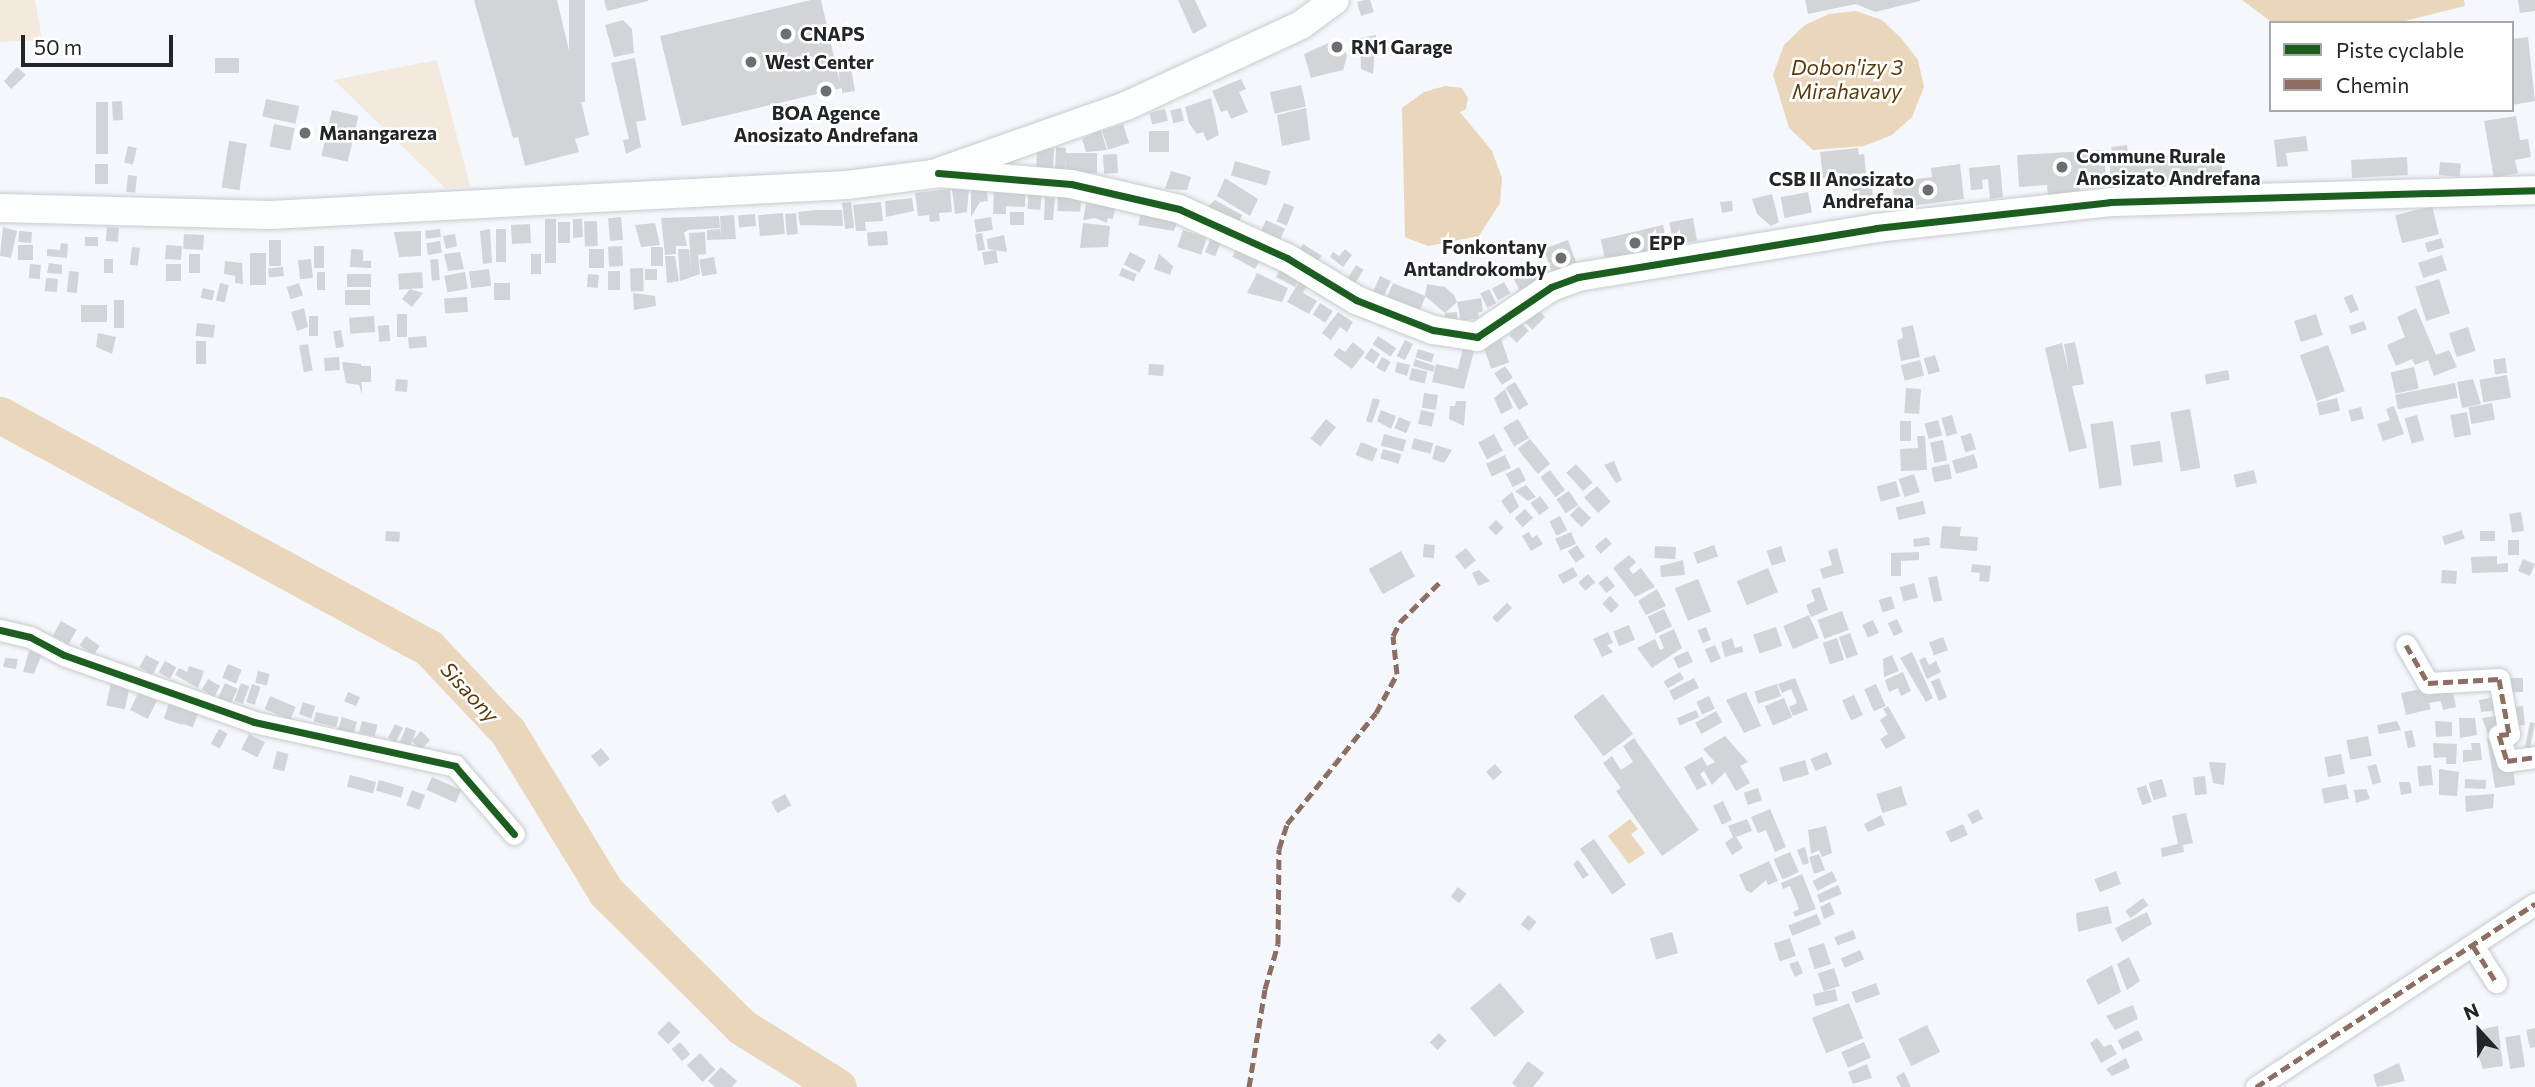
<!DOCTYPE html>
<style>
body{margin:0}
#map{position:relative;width:2535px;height:1087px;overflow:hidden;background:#f4f7fb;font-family:Commissioner,sans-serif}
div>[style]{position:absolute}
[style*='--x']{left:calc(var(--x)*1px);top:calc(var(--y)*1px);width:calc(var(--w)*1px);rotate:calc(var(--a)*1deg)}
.green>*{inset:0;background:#f3e9dd}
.water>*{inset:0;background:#ead6bb}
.river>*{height:37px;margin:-18.5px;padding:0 18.5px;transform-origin:18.5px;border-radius:18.5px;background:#ead6bb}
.building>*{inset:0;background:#d2d5d8;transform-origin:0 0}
.roads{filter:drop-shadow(0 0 2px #c8cace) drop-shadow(0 0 2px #c8cace)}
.street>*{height:21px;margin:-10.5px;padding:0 10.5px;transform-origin:10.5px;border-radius:10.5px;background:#fdfefe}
.secondary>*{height:28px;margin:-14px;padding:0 14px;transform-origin:14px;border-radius:14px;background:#fdfefe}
.quiet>*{height:5px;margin-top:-2.5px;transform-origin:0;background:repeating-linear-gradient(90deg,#8d6e63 0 10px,transparent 0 15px)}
.cycleway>*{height:7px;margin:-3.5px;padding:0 3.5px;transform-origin:3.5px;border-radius:3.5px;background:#1b5e20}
.dots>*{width:19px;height:19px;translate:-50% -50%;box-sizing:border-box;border:4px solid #fff;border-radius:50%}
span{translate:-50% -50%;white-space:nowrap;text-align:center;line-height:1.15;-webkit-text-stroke:5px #fff;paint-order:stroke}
.poi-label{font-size:19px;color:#232529;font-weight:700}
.left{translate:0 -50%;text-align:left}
.right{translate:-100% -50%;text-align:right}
.water-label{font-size:21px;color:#593b08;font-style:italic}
.legend{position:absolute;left:2269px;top:21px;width:245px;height:91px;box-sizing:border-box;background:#fff;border:2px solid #a7a8a9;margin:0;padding:9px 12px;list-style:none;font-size:21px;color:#232529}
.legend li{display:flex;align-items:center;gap:14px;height:35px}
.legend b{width:35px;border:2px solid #a7a8a9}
.north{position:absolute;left:2444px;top:996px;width:70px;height:70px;-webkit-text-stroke:5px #fff;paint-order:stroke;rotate:338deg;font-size:19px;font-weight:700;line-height:28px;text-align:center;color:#232529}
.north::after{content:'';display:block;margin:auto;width:24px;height:32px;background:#232529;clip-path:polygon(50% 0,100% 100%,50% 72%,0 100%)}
.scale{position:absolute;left:21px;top:35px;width:152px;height:32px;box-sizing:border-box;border:4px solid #232529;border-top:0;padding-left:9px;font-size:21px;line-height:24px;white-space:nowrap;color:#232529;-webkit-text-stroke:5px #fff;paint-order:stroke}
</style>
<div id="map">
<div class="green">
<i style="clip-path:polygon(0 0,35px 0,42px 40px,0 42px)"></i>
<i style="clip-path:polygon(437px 60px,470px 186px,445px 188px,334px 80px)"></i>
</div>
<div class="water">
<i style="clip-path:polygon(2242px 0,2464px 0,2465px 6px,2397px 23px,2273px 23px)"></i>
<i style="clip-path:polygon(1856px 11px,1882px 20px,1901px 38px,1918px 60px,1924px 87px,1912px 117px,1892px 135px,1864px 146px,1813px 150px,1789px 128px,1773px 75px,1784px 45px,1805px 25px,1829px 14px)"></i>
<i style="clip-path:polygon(1445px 86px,1462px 88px,1468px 98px,1466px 109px,1460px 112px,1492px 151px,1502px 178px,1500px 203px,1479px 236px,1428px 246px,1405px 237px,1402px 108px,1424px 92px)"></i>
<i style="clip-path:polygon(1630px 819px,1638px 829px,1631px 834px,1645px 853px,1629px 864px,1608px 836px)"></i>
</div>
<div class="river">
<i style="--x:0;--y:415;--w:487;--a:28.5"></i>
<i style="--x:428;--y:647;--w:117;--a:46.7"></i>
<i style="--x:508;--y:732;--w:188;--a:58.5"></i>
<i style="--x:606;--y:892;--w:192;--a:44.8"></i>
<i style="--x:742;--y:1027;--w:113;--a:32"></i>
</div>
<div class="building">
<i style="clip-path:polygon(474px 0,557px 0,589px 135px,575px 139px,579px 152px,525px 166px,518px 137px,513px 138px)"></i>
<i style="left:569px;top:0;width:16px;height:102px"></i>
<i style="clip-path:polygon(604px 0,648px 0,648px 1px,607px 11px)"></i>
<i style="clip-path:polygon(811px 0,821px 0,840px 83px,838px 65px,850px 63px,855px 91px,842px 93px,842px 88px,682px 126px,660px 36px)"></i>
<i style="clip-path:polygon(1178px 0,1195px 0,1207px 26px,1193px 34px)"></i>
<i style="clip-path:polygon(1365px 0,1370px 0,1374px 12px,1361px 16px,1357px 2px)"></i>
<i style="clip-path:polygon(1805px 0,1920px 0,1920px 1px,1875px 12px,1856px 4px,1808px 14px)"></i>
<i style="clip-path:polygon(2518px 0,2535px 0,2535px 11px,2520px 13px)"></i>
<i style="clip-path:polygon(623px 20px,632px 29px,634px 53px,614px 57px,605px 25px)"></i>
<i style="clip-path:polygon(1376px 35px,1373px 74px,1361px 69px,1360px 38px)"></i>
<i style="clip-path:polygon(2528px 37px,2535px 101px,2512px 105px,2512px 39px)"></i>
<i style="clip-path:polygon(1340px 38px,1347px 56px,1343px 70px,1311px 78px,1304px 54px)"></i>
<i style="left:215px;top:58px;width:24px;height:15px"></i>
<i style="clip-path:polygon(635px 58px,646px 120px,636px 122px,641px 147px,626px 154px,623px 140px,629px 139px,611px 63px)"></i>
<i style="clip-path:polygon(17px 67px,26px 75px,11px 89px,4px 81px)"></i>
<i style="clip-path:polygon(1241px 79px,1246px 89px,1239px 92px,1248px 112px,1231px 119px,1227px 110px,1221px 112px,1212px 91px)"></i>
<i style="left:1301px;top:85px;width:22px;height:32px;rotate:77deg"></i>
<i style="clip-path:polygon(1211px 98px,1219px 135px,1207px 141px,1203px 132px,1197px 134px,1189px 123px,1185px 107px)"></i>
<i style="left:266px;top:99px;width:34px;height:18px;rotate:12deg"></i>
<i style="left:122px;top:101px;width:19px;height:10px;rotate:87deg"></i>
<i style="left:96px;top:102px;width:12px;height:52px"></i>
<i style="left:1181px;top:108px;width:13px;height:11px;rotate:77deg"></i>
<i style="clip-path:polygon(1306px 108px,1310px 140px,1282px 146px,1277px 115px)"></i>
<i style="left:1165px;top:109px;width:12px;height:16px;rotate:76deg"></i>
<i style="left:332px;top:110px;width:27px;height:47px;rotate:13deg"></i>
<i style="clip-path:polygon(2516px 116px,2520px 140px,2528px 139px,2531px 157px,2515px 160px,2518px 173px,2494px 178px,2484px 121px)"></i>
<i style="left:274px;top:124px;width:21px;height:23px;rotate:11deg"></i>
<i style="left:1123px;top:124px;width:20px;height:22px;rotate:72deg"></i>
<i style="clip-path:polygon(1101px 130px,1107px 150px,1086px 152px,1082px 139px)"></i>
<i style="left:1149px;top:131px;width:20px;height:21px"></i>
<i style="clip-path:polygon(2306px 136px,2308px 151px,2286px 153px,2288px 166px,2277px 167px,2274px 140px)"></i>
<i style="left:229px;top:141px;width:18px;height:47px;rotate:9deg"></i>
<i style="left:2127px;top:145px;width:8px;height:16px;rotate:83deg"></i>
<i style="left:128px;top:146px;width:9px;height:17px;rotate:13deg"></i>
<i style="clip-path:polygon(1056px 147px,1066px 148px,1066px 153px,1097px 153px,1097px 173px,1066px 173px,1066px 159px,1065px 175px,1055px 175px)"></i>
<i style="clip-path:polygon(1045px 148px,1054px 149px,1053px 172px,1036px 171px,1037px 152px)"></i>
<i style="clip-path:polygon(1858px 148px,1859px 155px,1864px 154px,1866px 173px,1823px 178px,1820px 152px)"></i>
<i style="clip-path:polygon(2104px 150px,2106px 180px,2079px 181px,2080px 194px,2048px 196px,2047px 185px,2019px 187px,2017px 155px)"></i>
<i style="left:1117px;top:154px;width:19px;height:14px;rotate:87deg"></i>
<i style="left:2222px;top:156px;width:26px;height:112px;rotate:90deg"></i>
<i style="left:2407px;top:157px;width:18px;height:56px;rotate:87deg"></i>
<i style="left:1235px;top:161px;width:37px;height:15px;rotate:16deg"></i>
<i style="left:2440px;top:162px;width:21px;height:13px;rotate:5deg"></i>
<i style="left:95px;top:164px;width:13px;height:20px"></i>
<i style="clip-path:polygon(1960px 164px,1964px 199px,1895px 208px,1892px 182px,1932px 177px,1931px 168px)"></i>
<i style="clip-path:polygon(2000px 165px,2003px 197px,1990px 199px,1988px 179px,1982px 180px,1983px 189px,1971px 190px,1969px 168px)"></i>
<i style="clip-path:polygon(1171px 171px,1191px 177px,1187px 190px,1165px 189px)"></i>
<i style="left:128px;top:175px;width:9px;height:17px;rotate:6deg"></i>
<i style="clip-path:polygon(1225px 178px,1258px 199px,1250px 216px,1217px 196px)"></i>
<i style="left:1872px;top:184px;width:17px;height:20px;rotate:87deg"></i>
<i style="clip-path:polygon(986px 185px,988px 201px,980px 202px,971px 217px,971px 187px)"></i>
<i style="left:1029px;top:186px;width:13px;height:23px;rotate:4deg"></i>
<i style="clip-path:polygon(969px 187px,967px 212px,955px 214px,952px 189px)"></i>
<i style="clip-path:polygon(994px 188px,1025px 192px,1025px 207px,1006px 206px,1006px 214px,993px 214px)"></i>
<i style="clip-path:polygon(950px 189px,952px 212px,939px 213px,940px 221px,930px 222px,929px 215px,918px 216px,915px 193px)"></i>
<i style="left:1808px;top:192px;width:21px;height:28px;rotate:79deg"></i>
<i style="left:1058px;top:194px;width:23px;height:17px;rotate:2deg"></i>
<i style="clip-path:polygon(1772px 194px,1779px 222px,1771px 226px,1757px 214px,1752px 199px)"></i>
<i style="clip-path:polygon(1117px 195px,1113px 219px,1108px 218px,1107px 223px,1095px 218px,1083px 220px,1087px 198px)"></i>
<i style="clip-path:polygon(1045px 197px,1055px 198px,1053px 220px,1044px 220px)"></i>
<i style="clip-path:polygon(912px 198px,914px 211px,886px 217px,885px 201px)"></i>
<i style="clip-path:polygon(1215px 200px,1242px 215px,1237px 226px,1202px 212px)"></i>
<i style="clip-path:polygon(1732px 201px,1733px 211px,1722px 213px,1720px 202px)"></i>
<i style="left:851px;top:202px;width:26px;height:9px;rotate:83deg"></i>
<i style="clip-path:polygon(881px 202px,883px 221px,865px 222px,866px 231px,856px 231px,853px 205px)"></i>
<i style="clip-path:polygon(1144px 203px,1180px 214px,1174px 231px,1138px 225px)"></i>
<i style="left:1284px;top:203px;width:11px;height:20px;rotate:22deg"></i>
<i style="left:2432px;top:206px;width:29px;height:38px;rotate:76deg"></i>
<i style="clip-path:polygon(815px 210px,842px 210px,843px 226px,800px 225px,798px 212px)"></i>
<i style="left:1010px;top:212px;width:14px;height:13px"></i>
<i style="left:783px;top:213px;width:21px;height:25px;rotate:85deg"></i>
<i style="left:796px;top:213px;width:21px;height:11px;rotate:85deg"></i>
<i style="left:755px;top:214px;width:12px;height:17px;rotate:85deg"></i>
<i style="clip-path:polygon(734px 215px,736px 239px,707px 240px,707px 230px,720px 229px,721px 235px,720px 216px)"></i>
<i style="clip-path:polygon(719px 216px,720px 228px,688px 230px,684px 233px,687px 246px,676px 246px,676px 254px,665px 255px,661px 218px)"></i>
<i style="left:621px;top:217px;width:23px;height:13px;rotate:85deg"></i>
<i style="left:991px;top:217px;width:13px;height:17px;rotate:81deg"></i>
<i style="left:1693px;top:218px;width:23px;height:24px;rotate:80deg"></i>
<i style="left:545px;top:219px;width:11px;height:44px"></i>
<i style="clip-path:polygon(573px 219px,582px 219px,583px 237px,573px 238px)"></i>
<i style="left:1266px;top:220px;width:21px;height:12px;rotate:25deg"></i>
<i style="left:597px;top:221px;width:25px;height:13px;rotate:88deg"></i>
<i style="left:558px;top:222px;width:12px;height:21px"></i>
<i style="clip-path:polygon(655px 223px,660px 245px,641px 247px,635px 225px)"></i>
<i style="clip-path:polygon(1083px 223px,1110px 226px,1108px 247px,1080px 248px)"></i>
<i style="left:530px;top:224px;width:19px;height:19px;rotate:87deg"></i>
<i style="left:1663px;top:225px;width:23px;height:64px;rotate:77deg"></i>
<i style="clip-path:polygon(3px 227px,17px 231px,11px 258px,0 256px)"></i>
<i style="left:107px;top:227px;width:12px;height:14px;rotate:5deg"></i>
<i style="left:440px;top:229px;width:8px;height:15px;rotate:83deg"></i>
<i style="clip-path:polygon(490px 229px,492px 263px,483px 264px,480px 231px)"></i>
<i style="left:506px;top:229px;width:33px;height:10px;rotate:90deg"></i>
<i style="left:1183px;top:230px;width:25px;height:18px;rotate:18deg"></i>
<i style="left:1214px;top:230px;width:11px;height:24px;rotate:22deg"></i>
<i style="left:19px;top:231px;width:13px;height:11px;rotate:4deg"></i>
<i style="clip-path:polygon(421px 231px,421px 256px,399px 257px,394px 232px)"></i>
<i style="left:887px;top:231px;width:14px;height:20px;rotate:86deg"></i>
<i style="clip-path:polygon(705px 232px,706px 254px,698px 255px,700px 274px,680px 281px,678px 249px,689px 249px,691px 270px,689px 233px)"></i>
<i style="left:982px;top:233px;width:17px;height:7px;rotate:80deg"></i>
<i style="left:184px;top:234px;width:20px;height:15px;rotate:3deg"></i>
<i style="clip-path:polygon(455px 234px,457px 246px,446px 249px,443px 236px)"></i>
<i style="clip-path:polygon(1004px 235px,1007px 252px,988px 249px,987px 239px)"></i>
<i style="left:85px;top:237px;width:13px;height:9px"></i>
<i style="left:2441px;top:238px;width:10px;height:17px;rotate:73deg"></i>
<i style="left:1242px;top:239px;width:26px;height:20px;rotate:29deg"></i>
<i style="left:269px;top:240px;width:12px;height:26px"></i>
<i style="left:1568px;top:240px;width:29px;height:26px;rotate:70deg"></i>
<i style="left:440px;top:241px;width:12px;height:14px;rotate:81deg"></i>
<i style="clip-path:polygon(61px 243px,68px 244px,67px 258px,47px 256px,47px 249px,60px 250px)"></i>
<i style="left:1303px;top:244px;width:22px;height:12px;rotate:32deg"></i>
<i style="left:18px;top:245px;width:15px;height:15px"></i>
<i style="left:166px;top:245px;width:16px;height:14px;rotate:4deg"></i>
<i style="left:314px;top:246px;width:10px;height:22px"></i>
<i style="left:622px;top:246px;width:20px;height:14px;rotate:87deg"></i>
<i style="left:132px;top:247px;width:8px;height:18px;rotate:7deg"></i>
<i style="left:663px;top:247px;width:19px;height:12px;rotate:90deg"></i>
<i style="clip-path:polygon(351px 249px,363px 250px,363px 261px,371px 261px,371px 268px,350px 267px)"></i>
<i style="left:589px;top:249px;width:15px;height:19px"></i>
<i style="clip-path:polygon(1345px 249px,1352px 255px,1343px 267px,1330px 257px,1333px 252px,1339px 256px)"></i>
<i style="left:996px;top:250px;width:13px;height:14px;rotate:81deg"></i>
<i style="clip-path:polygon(460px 252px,464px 269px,448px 271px,444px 254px)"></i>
<i style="left:1130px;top:252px;width:18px;height:14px;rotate:27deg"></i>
<i style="left:250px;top:253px;width:16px;height:32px"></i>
<i style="left:189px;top:254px;width:11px;height:19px"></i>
<i style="left:531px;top:254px;width:10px;height:20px"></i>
<i style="clip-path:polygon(1159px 254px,1173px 266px,1170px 275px,1154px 269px)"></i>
<i style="left:2442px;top:255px;width:16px;height:25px;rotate:72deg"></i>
<i style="clip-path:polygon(665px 256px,675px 256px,679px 281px,667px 283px)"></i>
<i style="left:714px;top:257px;width:17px;height:15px;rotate:80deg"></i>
<i style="left:104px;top:259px;width:9px;height:14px"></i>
<i style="left:311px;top:259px;width:19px;height:13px;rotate:84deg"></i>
<i style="left:438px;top:259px;width:21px;height:8px;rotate:85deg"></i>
<i style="clip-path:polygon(1285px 260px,1301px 276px,1295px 287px,1276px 277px)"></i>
<i style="clip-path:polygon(225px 261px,242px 263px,243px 284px,235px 283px,235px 276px,224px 274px)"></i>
<i style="clip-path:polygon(49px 263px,62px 265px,62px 274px,47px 273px)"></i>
<i style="left:30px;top:264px;width:11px;height:14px;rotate:5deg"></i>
<i style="left:166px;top:264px;width:15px;height:17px"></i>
<i style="left:1356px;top:265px;width:9px;height:18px;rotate:32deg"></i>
<i style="left:1453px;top:265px;width:11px;height:16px;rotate:80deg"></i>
<i style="left:283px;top:267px;width:9px;height:15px;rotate:84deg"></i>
<i style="left:643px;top:268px;width:23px;height:13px;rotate:88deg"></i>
<i style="left:1122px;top:268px;width:16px;height:8px;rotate:22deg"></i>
<i style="left:1534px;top:268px;width:13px;height:23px;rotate:63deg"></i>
<i style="left:489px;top:269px;width:17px;height:20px;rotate:83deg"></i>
<i style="left:645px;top:269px;width:12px;height:11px"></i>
<i style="left:69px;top:271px;width:10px;height:21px;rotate:6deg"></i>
<i style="left:608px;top:271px;width:12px;height:19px"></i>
<i style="left:317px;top:272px;width:8px;height:18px"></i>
<i style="left:422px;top:272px;width:16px;height:24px;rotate:86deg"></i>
<i style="left:465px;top:272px;width:17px;height:21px;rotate:80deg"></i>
<i style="clip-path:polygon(1257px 273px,1288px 288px,1282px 302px,1247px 293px)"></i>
<i style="left:347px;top:274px;width:24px;height:13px"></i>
<i style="left:588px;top:274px;width:11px;height:13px;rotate:5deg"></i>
<i style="clip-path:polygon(1380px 276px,1391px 281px,1381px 301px,1373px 292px)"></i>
<i style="left:46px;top:278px;width:12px;height:13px;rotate:5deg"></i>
<i style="left:2439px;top:279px;width:36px;height:25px;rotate:72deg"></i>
<i style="clip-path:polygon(1300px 280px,1308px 284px,1303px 293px,1317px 301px,1309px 314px,1287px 302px)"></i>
<i style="left:1504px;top:282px;width:13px;height:14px;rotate:61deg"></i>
<i style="left:220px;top:283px;width:9px;height:18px;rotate:13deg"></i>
<i style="left:299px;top:283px;width:13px;height:13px;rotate:72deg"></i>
<i style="left:494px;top:283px;width:16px;height:17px"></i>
<i style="left:1393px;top:283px;width:35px;height:22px;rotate:22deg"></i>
<i style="clip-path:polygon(1427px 284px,1445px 287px,1454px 295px,1457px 302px,1445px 313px,1457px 312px,1457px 322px,1445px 322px,1445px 313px,1425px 296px)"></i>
<i style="left:203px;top:288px;width:12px;height:10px;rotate:14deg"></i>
<i style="clip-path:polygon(410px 289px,423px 293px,412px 307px,402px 299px)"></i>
<i style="left:1489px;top:289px;width:16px;height:10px;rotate:63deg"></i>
<i style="left:370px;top:290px;width:15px;height:25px;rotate:90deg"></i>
<i style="clip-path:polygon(633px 293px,655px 296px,656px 306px,634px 310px)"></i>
<i style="left:2352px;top:294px;width:17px;height:9px;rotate:66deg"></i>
<i style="left:467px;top:297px;width:15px;height:23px;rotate:86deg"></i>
<i style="clip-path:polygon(1481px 298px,1483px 311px,1478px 313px,1479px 318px,1461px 321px,1457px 302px)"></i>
<i style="left:114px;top:300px;width:10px;height:28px"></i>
<i style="left:1320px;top:303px;width:15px;height:14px;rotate:32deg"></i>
<i style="left:81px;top:305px;width:26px;height:17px"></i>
<i style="clip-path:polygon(304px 308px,308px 327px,297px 331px,291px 312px)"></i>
<i style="clip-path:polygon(2416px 308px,2436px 355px,2449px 350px,2457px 367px,2434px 376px,2428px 360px,2415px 365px,2412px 359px,2396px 366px,2387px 345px,2405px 337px,2397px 317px)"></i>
<i style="left:1538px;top:310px;width:10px;height:18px;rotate:45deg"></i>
<i style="clip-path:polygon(1338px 312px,1353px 322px,1347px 332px,1340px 327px,1331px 340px,1322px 333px)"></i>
<i style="left:397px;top:314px;width:10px;height:23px"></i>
<i style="left:2316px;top:314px;width:22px;height:23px;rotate:72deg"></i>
<i style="left:309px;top:316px;width:9px;height:20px"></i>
<i style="left:374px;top:316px;width:16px;height:25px;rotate:86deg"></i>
<i style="left:2364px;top:321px;width:9px;height:16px;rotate:72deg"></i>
<i style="left:197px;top:323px;width:18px;height:13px;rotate:6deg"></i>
<i style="left:1521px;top:323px;width:11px;height:17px;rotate:45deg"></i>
<i style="left:389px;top:325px;width:16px;height:11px;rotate:86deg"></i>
<i style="clip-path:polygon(1913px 325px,1920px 357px,1901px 361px,1897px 340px,1903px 338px,1901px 328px)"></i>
<i style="left:2468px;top:327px;width:25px;height:20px;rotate:72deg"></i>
<i style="left:341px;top:330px;width:17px;height:8px;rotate:80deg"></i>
<i style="clip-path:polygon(98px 333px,116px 337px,112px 354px,96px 347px)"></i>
<i style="left:426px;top:336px;width:11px;height:18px;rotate:85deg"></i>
<i style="left:1378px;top:336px;width:22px;height:10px;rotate:34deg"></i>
<i style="left:1500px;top:336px;width:28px;height:19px;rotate:71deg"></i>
<i style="left:1405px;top:340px;width:9px;height:18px;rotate:27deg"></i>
<i style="left:196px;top:341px;width:10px;height:23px"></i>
<i style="clip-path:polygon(1353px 342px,1365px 352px,1352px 369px,1333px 355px,1339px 348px,1345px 352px)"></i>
<i style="clip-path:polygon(2075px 342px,2084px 384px,2072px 386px,2087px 448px,2069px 452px,2045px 348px,2062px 343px,2069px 373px,2064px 344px)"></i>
<i style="left:308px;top:344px;width:27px;height:9px;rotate:80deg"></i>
<i style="left:2328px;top:345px;width:49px;height:30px;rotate:70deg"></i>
<i style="left:1371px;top:348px;width:11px;height:12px;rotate:34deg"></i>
<i style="clip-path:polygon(1463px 348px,1474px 351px,1464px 389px,1432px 382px,1436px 364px,1458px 369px)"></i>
<i style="left:1418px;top:349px;width:17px;height:9px;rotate:17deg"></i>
<i style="left:1935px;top:355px;width:17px;height:12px;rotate:73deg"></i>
<i style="left:339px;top:357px;width:13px;height:15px;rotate:86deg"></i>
<i style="left:1382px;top:357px;width:10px;height:12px;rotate:29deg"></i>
<i style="left:2505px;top:358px;width:15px;height:12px;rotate:82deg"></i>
<i style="clip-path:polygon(1415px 359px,1435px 366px,1433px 372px,1413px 366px)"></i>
<i style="left:1920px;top:360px;width:16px;height:20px;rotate:75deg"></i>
<i style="clip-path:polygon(342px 362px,361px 364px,362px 395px,359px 385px,346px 383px)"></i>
<i style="clip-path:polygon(1397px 362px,1410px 365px,1407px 376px,1395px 372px)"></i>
<i style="left:1149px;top:364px;width:15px;height:11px;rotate:4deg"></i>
<i style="left:361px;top:366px;width:10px;height:16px"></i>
<i style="left:1505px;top:366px;width:14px;height:13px;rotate:56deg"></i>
<i style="left:2414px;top:367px;width:22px;height:24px;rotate:77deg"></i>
<i style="left:1412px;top:368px;width:16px;height:12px;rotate:14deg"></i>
<i style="left:2228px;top:370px;width:10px;height:24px;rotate:79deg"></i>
<i style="left:2507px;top:375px;width:23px;height:28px;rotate:80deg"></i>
<i style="left:396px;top:379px;width:12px;height:12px;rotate:5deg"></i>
<i style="clip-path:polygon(2473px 379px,2481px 404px,2462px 408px,2457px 382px)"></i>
<i style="left:1515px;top:382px;width:26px;height:11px;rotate:59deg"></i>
<i style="left:2455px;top:383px;width:15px;height:61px;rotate:79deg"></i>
<i style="left:1906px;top:388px;width:15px;height:25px;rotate:4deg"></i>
<i style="clip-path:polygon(1505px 389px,1513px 408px,1501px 414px,1494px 398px)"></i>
<i style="left:1424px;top:393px;width:14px;height:15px;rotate:8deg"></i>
<i style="clip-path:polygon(1373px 398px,1380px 400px,1372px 423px,1366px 421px)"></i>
<i style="left:2337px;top:398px;width:13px;height:21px;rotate:77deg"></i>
<i style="clip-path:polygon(1456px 401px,1466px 401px,1464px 426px,1449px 419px,1450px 406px,1455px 406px)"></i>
<i style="left:2492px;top:403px;width:17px;height:24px;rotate:80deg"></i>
<i style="clip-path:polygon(2394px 406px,2404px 434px,2383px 441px,2377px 424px,2390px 420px,2386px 409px)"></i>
<i style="left:2361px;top:407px;width:12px;height:13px;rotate:76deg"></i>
<i style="left:2190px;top:409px;width:60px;height:20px;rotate:80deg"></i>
<i style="clip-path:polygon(1381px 410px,1396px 416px,1391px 429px,1377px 421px)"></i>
<i style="left:1421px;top:410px;width:14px;height:14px;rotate:12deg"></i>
<i style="left:2467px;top:412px;width:23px;height:17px;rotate:80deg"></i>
<i style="left:1952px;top:415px;width:19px;height:11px;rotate:74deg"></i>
<i style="left:2417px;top:415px;width:26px;height:13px;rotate:74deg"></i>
<i style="left:1399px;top:417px;width:13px;height:12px;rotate:23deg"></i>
<i style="left:1326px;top:419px;width:13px;height:25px;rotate:39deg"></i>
<i style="left:1518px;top:419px;width:22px;height:17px;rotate:60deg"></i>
<i style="left:1938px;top:420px;width:16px;height:14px;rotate:75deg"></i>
<i style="left:1900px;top:421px;width:11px;height:20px"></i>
<i style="left:2113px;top:421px;width:65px;height:23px;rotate:82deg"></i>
<i style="left:1971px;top:433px;width:17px;height:11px;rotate:73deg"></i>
<i style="left:1384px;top:434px;width:23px;height:12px;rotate:15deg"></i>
<i style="left:1494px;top:434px;width:19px;height:18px;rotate:62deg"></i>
<i style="clip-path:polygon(1917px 436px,1925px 436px,1927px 470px,1901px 471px,1900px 449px,1918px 448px)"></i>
<i style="left:1414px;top:438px;width:20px;height:11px;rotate:15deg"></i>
<i style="left:1530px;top:439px;width:32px;height:16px;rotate:51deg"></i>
<i style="left:1943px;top:440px;width:21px;height:13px;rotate:79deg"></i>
<i style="left:2160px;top:441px;width:21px;height:30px;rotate:82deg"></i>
<i style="left:1361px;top:442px;width:18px;height:14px;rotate:22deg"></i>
<i style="clip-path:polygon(1436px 445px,1452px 450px,1444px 463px,1432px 459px)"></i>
<i style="left:1383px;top:449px;width:19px;height:10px;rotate:16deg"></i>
<i style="left:1974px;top:454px;width:14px;height:23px;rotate:73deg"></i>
<i style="left:1505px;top:455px;width:14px;height:21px;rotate:65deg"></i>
<i style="clip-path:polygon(1614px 461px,1622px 480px,1616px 483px,1604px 465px)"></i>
<i style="left:1576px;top:464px;width:25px;height:13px;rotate:48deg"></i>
<i style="left:1949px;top:464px;width:15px;height:18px;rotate:79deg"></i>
<i style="left:1519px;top:467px;width:15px;height:15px;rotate:62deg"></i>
<i style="left:1550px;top:470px;width:25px;height:12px;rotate:53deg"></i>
<i style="left:2254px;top:470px;width:13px;height:21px;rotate:77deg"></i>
<i style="left:1914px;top:474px;width:19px;height:16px;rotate:72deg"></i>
<i style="left:1896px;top:481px;width:16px;height:20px;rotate:75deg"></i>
<i style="clip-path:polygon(1526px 485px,1536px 497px,1528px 501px,1515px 491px)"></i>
<i style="left:1597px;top:486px;width:21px;height:17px;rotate:49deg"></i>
<i style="left:1569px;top:491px;width:17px;height:15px;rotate:57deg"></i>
<i style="clip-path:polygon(1512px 492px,1519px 507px,1510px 514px,1501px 501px)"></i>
<i style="left:1540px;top:496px;width:15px;height:12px;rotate:53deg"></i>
<i style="left:1923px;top:501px;width:13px;height:28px;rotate:77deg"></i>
<i style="left:1579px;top:506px;width:17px;height:13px;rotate:45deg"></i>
<i style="left:1525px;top:509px;width:12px;height:14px;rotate:48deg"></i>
<i style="left:2521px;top:512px;width:19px;height:12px;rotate:81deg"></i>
<i style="left:1560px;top:516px;width:16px;height:12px;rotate:63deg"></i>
<i style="left:1496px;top:520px;width:11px;height:11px;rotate:45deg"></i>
<i style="clip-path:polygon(1942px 526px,1961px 527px,1960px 536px,1978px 537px,1977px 551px,1940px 548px)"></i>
<i style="left:2462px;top:530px;width:9px;height:21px;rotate:72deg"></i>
<i style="left:386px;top:531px;width:14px;height:10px;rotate:4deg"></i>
<i style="left:2480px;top:531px;width:15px;height:10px"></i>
<i style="clip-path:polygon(1529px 532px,1532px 538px,1537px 535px,1543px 544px,1531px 551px,1522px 536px)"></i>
<i style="left:1571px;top:532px;width:13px;height:17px;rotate:67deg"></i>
<i style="left:1606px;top:537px;width:9px;height:15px;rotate:49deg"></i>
<i style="left:1929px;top:537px;width:8px;height:16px;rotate:83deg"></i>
<i style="left:2508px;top:540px;width:11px;height:15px"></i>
<i style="left:1424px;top:544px;width:11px;height:13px;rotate:5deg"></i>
<i style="left:1577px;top:545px;width:14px;height:11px;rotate:56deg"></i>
<i style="left:1714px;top:545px;width:12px;height:22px;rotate:70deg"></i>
<i style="left:1655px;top:546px;width:21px;height:12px;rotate:3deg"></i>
<i style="left:1781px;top:546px;width:16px;height:15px;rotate:72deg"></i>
<i style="left:1466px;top:548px;width:16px;height:14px;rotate:52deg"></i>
<i style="clip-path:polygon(1837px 548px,1844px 573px,1823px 579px,1820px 569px,1832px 565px,1828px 551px)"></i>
<i style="left:1401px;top:551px;width:29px;height:37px;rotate:61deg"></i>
<i style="clip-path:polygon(1919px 552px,1919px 560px,1901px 561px,1901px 576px,1891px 576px,1891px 553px)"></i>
<i style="clip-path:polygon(1629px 555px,1636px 562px,1629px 569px,1633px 574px,1641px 568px,1655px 587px,1635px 597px,1613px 568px)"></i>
<i style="clip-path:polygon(2497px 556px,2497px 564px,2508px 563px,2508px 572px,2472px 573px,2471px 557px)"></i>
<i style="left:2523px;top:559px;width:13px;height:13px;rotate:23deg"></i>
<i style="clip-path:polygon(1683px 560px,1685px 575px,1661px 577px,1660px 566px)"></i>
<i style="clip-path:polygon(1972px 564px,1991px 566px,1989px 582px,1979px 581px,1980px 573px,1971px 572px)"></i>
<i style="left:1573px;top:567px;width:10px;height:17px;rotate:61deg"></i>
<i style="left:1768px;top:568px;width:26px;height:34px;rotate:67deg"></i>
<i style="clip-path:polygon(1479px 570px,1490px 581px,1478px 586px,1472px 573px)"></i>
<i style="left:2442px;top:570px;width:15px;height:13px;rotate:4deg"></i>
<i style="left:1588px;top:574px;width:11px;height:13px;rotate:49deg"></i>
<i style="left:1607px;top:576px;width:13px;height:11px;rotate:51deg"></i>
<i style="left:1937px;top:576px;width:25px;height:9px;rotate:78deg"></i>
<i style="left:1698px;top:579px;width:35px;height:25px;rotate:68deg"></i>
<i style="left:1914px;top:583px;width:15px;height:15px;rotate:74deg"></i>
<i style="clip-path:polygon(1820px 587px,1828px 610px,1811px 617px,1806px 605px,1815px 601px,1811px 590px)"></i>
<i style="clip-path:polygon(1657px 589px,1666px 606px,1646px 615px,1638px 601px)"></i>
<i style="left:1610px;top:596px;width:13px;height:11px;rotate:45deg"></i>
<i style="left:1891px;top:596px;width:13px;height:13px;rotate:72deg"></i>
<i style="left:1507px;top:603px;width:7px;height:21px;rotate:45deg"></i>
<i style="left:1664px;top:609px;width:19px;height:18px;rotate:65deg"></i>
<i style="left:1842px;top:611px;width:20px;height:26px;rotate:70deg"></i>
<i style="left:1809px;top:615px;width:25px;height:28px;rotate:67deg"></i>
<i style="left:1897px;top:619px;width:14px;height:10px;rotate:65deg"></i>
<i style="left:1873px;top:620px;width:14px;height:12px;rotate:65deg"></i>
<i style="left:61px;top:621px;width:18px;height:17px;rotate:29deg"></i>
<i style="left:1629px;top:625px;width:16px;height:17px;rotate:68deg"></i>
<i style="left:1706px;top:627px;width:14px;height:9px;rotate:69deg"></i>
<i style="left:1776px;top:627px;width:20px;height:24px;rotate:72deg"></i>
<i style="clip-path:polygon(1674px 629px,1682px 648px,1652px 668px,1637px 648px,1655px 639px,1660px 650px,1664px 648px,1659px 636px)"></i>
<i style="clip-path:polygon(1608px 632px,1613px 643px,1607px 645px,1613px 652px,1602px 657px,1593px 639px)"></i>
<i style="left:1850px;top:633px;width:23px;height:12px;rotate:70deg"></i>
<i style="left:86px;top:636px;width:17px;height:11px;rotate:36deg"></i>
<i style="left:1943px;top:637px;width:14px;height:15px;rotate:69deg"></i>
<i style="clip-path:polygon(1732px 638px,1735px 648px,1742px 646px,1743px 652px,1725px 657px,1721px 642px)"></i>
<i style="left:1837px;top:638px;width:23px;height:15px;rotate:72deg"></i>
<i style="left:1715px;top:645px;width:15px;height:11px;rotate:67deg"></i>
<i style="clip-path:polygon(29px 651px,42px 654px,34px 674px,23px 672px)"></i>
<i style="left:1688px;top:651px;width:12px;height:16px;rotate:66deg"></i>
<i style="clip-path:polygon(1912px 652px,1933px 698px,1926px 702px,1900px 658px)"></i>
<i style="left:146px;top:655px;width:15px;height:14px;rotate:28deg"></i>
<i style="clip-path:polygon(1892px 655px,1899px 671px,1884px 677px,1883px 659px)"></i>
<i style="clip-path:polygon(1925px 657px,1929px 665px,1936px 661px,1941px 672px,1927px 679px,1919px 660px)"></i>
<i style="clip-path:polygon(5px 658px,18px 659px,16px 669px,3px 667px)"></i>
<i style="left:165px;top:661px;width:13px;height:13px;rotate:29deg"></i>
<i style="left:228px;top:664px;width:15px;height:15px;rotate:23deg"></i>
<i style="clip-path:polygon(189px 666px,204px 671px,198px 688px,175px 675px,179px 668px,187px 672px)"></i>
<i style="left:258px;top:671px;width:12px;height:12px;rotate:14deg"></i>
<i style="left:1680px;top:672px;width:8px;height:19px;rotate:60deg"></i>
<i style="clip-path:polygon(1903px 672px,1911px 691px,1901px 696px,1898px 688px,1889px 692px,1885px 680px)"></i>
<i style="left:1694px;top:678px;width:11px;height:28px;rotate:63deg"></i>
<i style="clip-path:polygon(1795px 678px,1808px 710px,1793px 716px,1789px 707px,1797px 703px,1791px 689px,1782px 693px,1778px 684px)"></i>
<i style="left:1939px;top:678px;width:21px;height:9px;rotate:67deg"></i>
<i style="left:2506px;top:678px;width:17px;height:14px"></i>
<i style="left:208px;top:679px;width:14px;height:12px;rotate:30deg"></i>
<i style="left:111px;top:683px;width:19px;height:23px;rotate:12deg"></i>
<i style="left:225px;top:683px;width:14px;height:17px;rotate:25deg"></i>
<i style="left:241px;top:683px;width:9px;height:19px;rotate:21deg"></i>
<i style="clip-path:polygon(2451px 683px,2456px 707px,2443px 710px,2441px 701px,2429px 703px,2431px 709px,2406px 715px,2401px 693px)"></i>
<i style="left:252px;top:684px;width:9px;height:19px;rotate:18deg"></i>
<i style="left:1777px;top:684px;width:13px;height:24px;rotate:72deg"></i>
<i style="left:1876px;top:684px;width:24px;height:13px;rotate:66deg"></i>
<i style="left:139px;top:692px;width:20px;height:20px;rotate:27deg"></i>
<i style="left:348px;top:692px;width:13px;height:10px;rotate:23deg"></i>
<i style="clip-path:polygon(1746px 692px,1761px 726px,1744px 733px,1726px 700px)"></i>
<i style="left:172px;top:694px;width:20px;height:26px;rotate:18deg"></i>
<i style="left:1603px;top:694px;width:50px;height:37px;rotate:53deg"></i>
<i style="left:1854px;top:695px;width:22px;height:13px;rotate:66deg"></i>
<i style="left:270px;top:696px;width:28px;height:14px;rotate:23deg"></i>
<i style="left:1709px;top:696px;width:14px;height:14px;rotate:65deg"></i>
<i style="clip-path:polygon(2500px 696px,2500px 710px,2481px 712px,2479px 700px)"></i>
<i style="left:1784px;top:698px;width:21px;height:21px;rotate:67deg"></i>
<i style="left:191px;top:702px;width:11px;height:23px;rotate:22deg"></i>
<i style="left:303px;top:702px;width:13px;height:13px;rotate:18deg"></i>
<i style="clip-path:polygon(1888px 706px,1906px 738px,1886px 749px,1880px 739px,1888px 734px,1880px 720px,1887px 715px,1883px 709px)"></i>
<i style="left:2523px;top:706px;width:19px;height:9px;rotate:84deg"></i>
<i style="left:1696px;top:710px;width:8px;height:21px;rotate:67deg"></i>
<i style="left:1716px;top:711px;width:13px;height:24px;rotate:61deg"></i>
<i style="left:316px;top:712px;width:23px;height:10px;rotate:13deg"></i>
<i style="clip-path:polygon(2504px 715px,2505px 732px,2488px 734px,2482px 718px)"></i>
<i style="left:342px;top:717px;width:16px;height:13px;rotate:18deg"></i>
<i style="clip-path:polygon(2459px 718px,2475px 718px,2477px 735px,2460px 738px)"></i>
<i style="left:362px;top:721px;width:16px;height:12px;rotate:14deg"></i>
<i style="clip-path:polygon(2397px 721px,2401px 730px,2379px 734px,2377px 725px)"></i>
<i style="clip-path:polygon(2435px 721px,2452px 722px,2452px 736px,2436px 737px)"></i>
<i style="left:2530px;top:722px;width:5px;height:31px;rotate:11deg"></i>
<i style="left:395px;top:724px;width:9px;height:16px;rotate:27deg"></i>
<i style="clip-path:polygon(406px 727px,416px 731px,413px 740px,421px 731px,430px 740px,421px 750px,412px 741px,410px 746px,400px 742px)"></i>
<i style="left:219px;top:729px;width:10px;height:17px;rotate:29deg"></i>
<i style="left:2412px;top:730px;width:17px;height:8px;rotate:77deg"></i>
<i style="left:249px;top:734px;width:18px;height:17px;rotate:27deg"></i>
<i style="clip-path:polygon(1725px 736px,1748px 762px,1740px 766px,1750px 783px,1736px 791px,1725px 772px,1712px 785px,1704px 771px,1700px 774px,1707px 785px,1697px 790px,1684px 767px,1702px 757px,1707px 766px,1715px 762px,1703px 749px)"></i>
<i style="left:2368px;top:736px;width:20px;height:22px;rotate:79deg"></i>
<i style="clip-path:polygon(1634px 738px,1699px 830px,1662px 856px,1616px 791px,1621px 788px,1603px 763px,1612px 756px,1621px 770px,1633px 762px,1623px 746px)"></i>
<i style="clip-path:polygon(2498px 738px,2513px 767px,2515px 785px,2495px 788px,2487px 739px)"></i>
<i style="clip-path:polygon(2433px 743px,2457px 744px,2456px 764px,2446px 764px,2446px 757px,2434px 758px)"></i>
<i style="clip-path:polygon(2471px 743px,2480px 743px,2482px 760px,2463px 762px,2463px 750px,2472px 750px)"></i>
<i style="left:601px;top:748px;width:14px;height:13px;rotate:51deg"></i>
<i style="left:277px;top:751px;width:12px;height:18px;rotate:14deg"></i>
<i style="left:1827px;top:752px;width:13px;height:18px;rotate:67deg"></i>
<i style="left:2341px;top:754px;width:20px;height:17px;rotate:79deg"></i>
<i style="left:1805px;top:760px;width:15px;height:27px;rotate:74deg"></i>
<i style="clip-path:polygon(2209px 762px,2226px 763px,2224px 785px,2213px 783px)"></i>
<i style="left:1495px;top:764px;width:11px;height:12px;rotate:49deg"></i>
<i style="left:2376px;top:764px;width:19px;height:9px;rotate:74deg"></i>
<i style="left:2431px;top:765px;width:20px;height:14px;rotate:84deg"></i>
<i style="clip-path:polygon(2439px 769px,2459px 772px,2457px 796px,2439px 795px)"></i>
<i style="left:350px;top:775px;width:27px;height:12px;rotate:15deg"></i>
<i style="left:2205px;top:776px;width:18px;height:12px;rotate:84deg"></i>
<i style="left:432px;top:777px;width:32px;height:14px;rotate:24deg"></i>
<i style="left:2162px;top:779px;width:18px;height:14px;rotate:74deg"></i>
<i style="left:2465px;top:779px;width:21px;height:9px;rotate:3deg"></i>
<i style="left:379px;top:780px;width:26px;height:11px;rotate:16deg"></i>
<i style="clip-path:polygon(2399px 782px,2410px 782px,2412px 793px,2401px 795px)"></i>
<i style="left:2346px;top:784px;width:15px;height:25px;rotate:79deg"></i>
<i style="left:2146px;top:785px;width:18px;height:10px;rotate:71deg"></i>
<i style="left:1901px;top:786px;width:20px;height:26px;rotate:72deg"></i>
<i style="left:1758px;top:788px;width:13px;height:15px;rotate:72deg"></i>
<i style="clip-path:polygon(2366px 789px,2370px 799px,2356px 803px,2354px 790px)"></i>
<i style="left:412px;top:790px;width:14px;height:16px;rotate:21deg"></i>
<i style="left:785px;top:794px;width:13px;height:16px;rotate:61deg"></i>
<i style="clip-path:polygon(2494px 794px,2493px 808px,2466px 812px,2465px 796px)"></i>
<i style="left:1723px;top:801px;width:21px;height:11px;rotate:65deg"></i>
<i style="clip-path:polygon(1770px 809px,1786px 847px,1775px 852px,1766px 830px,1758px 833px,1751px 817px)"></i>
<i style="left:1978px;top:809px;width:11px;height:12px;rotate:63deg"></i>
<i style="clip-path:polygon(2186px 813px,2193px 843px,2183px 845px,2184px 852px,2162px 857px,2161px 848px,2178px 844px,2172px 816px)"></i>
<i style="clip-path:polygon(1881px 815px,1885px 825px,1868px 832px,1864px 824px)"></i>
<i style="clip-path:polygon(1747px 819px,1752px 831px,1736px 837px,1743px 848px,1732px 855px,1725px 843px,1733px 837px,1728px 826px)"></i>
<i style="left:1963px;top:824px;width:12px;height:19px;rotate:66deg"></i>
<i style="clip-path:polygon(1826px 826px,1832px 853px,1822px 857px,1819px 850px,1811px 854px,1808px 830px)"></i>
<i style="left:1594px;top:839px;width:56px;height:17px;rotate:55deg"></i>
<i style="clip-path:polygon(1805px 847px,1809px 863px,1803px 865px,1797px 850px)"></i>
<i style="left:1790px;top:852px;width:22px;height:18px;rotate:66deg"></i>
<i style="clip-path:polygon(1819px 854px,1825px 870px,1814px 874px,1809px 857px)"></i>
<i style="clip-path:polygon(1578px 860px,1589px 875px,1583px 879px,1573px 864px)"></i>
<i style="clip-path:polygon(1769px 861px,1778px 881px,1768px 885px,1766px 880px,1751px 893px,1746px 890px,1739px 875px)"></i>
<i style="left:1832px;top:871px;width:11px;height:22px;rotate:63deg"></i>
<i style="left:2116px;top:871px;width:14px;height:23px;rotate:69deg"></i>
<i style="clip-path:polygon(1802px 874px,1816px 909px,1795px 917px,1793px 912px,1799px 909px,1790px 886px,1783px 889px,1781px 883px)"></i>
<i style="clip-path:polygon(1838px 885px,1842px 894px,1820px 903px,1817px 895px)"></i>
<i style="left:1458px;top:887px;width:11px;height:12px;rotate:38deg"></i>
<i style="left:2143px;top:898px;width:9px;height:22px;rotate:54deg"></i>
<i style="clip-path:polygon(1830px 902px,1835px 914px,1824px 919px,1820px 907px)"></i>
<i style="clip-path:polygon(2108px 906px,2112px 923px,2078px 932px,2076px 913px)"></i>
<i style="clip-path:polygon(2147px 912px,2152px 924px,2122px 942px,2115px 928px)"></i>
<i style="left:1817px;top:914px;width:11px;height:31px;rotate:68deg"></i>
<i style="left:1528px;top:915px;width:11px;height:12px;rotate:38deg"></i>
<i style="left:1853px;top:930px;width:9px;height:20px;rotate:69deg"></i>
<i style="left:1672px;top:932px;width:22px;height:23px;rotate:74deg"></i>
<i style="left:1790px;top:938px;width:19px;height:17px;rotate:72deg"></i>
<i style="left:1824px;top:943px;width:22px;height:17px;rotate:72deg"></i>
<i style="left:1860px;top:950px;width:10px;height:21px;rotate:66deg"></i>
<i style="clip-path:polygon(2129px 957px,2140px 981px,2127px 990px,2117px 964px)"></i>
<i style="clip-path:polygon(1798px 961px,1803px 973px,1795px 977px,1789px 964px)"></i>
<i style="clip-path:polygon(2112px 965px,2121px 992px,2098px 1005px,2086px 980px)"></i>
<i style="left:1834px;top:968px;width:19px;height:17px;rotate:72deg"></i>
<i style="left:1500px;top:983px;width:38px;height:39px;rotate:50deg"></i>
<i style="left:1876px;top:983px;width:12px;height:26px;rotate:70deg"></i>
<i style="left:1835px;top:989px;width:12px;height:23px;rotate:76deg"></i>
<i style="left:1849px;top:1003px;width:38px;height:40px;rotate:68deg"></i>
<i style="clip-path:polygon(2133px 1005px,2138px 1019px,2115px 1030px,2106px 1016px)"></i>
<i style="left:669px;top:1021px;width:16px;height:17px;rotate:45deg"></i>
<i style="left:1927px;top:1025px;width:30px;height:32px;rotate:64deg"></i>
<i style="clip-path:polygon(2498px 1026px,2503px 1066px,2483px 1069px,2478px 1055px,2485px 1049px,2483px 1029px)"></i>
<i style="clip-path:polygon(2535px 1028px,2535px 1047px,2530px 1048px,2526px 1030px)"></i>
<i style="left:2138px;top:1030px;width:11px;height:23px;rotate:63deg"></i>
<i style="left:1439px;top:1033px;width:11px;height:13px;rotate:45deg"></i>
<i style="left:2520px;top:1035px;width:32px;height:15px;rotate:81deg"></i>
<i style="clip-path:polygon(2097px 1038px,2104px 1047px,2111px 1044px,2117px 1054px,2101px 1063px,2090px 1043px)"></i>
<i style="left:680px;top:1042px;width:16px;height:11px;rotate:50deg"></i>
<i style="left:1864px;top:1042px;width:17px;height:25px;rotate:66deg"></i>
<i style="left:700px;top:1053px;width:23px;height:18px;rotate:47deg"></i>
<i style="clip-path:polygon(2126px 1058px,2130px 1068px,2112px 1076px,2106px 1069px)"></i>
<i style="clip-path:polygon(1528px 1061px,1544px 1073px,1533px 1087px,1517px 1087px,1512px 1083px)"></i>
<i style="clip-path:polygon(2399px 1063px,2405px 1081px,2377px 1087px,2373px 1075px)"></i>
<i style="clip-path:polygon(1867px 1064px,1872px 1078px,1853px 1084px,1848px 1072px)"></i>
<i style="clip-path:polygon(721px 1067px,737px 1081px,732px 1087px,715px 1087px,708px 1081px)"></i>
<i style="clip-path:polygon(1904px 1072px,1911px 1087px,1901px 1087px,1896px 1077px)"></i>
</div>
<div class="roads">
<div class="street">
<i style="--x:0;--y:630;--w:31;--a:13"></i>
<i style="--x:30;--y:637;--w:38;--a:28"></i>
<i style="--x:64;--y:655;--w:201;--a:19.4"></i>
<i style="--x:254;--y:722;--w:206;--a:12.3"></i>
<i style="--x:455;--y:766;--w:90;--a:49.1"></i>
<i style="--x:2406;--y:645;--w:44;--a:59.9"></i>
<i style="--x:2428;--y:683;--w:71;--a:-3.2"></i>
<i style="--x:2499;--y:679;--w:56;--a:79.7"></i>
<i style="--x:2509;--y:734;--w:10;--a:174"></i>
<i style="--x:2499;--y:735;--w:27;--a:73"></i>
<i style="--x:2507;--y:761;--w:28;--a:-8"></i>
<i style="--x:2473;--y:946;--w:43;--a:57.4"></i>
<i style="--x:2256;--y:1087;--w:334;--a:-33.3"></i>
</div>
<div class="secondary">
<i style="--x:938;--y:173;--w:133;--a:4.7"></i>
<i style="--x:1071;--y:184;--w:111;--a:13"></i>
<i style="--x:1179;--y:209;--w:119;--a:24.4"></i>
<i style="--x:1287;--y:258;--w:81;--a:31.3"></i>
<i style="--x:1356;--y:300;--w:83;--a:21.3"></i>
<i style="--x:1433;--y:330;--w:45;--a:9"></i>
<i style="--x:1477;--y:337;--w:89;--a:-34"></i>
<i style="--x:1551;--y:287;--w:29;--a:-20"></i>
<i style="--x:1578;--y:277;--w:302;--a:-9.3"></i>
<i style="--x:1876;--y:228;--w:235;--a:-6.3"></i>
<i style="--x:2110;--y:202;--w:425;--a:-1.6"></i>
<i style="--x:0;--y:208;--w:270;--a:1.5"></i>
<i style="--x:270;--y:215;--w:578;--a:-2.98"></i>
<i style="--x:847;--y:185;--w:87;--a:-7.3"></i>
<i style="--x:933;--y:174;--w:205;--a:-19.4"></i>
<i style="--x:1126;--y:106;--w:193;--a:-24.8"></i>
<i style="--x:1301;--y:25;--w:42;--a:-36.3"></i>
</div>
</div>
<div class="quiet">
<i style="--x:2406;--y:645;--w:44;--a:59.9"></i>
<i style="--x:2428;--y:683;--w:71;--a:-3.2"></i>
<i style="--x:2499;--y:679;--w:56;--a:79.7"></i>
<i style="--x:2509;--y:734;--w:10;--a:174"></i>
<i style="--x:2499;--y:735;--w:27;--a:73"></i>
<i style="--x:2507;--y:761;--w:28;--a:-8"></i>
<i style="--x:2473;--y:946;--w:43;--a:57.4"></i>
<i style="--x:1249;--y:1087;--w:99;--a:-80.7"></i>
<i style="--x:1265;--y:989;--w:47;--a:-73.9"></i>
<i style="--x:1278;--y:944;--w:95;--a:-89.4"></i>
<i style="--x:1279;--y:849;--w:26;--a:-72"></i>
<i style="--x:1287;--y:824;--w:142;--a:-51.3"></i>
<i style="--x:1376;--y:713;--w:44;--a:-61.7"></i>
<i style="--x:1397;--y:674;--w:38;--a:-96"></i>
<i style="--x:1393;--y:636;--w:16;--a:-63"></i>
<i style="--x:1400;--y:622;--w:58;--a:-45"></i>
<i style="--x:2256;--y:1087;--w:334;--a:-33.3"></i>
</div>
<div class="cycleway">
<i style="--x:938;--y:173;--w:133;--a:4.7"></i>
<i style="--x:1071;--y:184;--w:111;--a:13"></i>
<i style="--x:1179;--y:209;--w:119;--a:24.4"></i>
<i style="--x:1287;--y:258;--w:81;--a:31.3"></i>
<i style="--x:1356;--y:300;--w:83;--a:21.3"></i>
<i style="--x:1433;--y:330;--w:45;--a:9"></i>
<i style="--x:1477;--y:337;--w:89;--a:-34"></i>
<i style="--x:1551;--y:287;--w:29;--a:-20"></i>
<i style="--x:1578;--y:277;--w:302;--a:-9.3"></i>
<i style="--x:1876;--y:228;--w:235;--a:-6.3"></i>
<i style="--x:2110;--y:202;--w:425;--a:-1.6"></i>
<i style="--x:0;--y:630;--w:31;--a:13"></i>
<i style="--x:30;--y:637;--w:38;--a:28"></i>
<i style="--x:64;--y:655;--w:201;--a:19.4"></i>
<i style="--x:254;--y:722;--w:206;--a:12.3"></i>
<i style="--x:455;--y:766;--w:90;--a:49.1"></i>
</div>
<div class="dots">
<i style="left:786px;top:34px;background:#6c6e72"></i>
<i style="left:1337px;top:47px;background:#6c6e72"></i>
<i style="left:751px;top:62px;background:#6c6e72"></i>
<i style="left:826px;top:91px;background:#6c6e72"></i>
<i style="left:305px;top:133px;background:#6c6e72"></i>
<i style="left:2062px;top:167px;background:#6c6e72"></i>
<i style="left:1928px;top:190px;background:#6c6e72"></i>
<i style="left:1635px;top:243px;background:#6c6e72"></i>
<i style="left:1561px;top:258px;background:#6c6e72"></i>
</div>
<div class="poi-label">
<span class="left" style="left:800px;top:34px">CNAPS</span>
<span class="left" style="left:1351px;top:47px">RN1 Garage</span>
<span class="left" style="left:765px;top:62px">West Center</span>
<span style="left:826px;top:124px">BOA Agence<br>Anosizato Andrefana</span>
<span class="left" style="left:319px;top:133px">Manangareza</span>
<span class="left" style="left:2076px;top:167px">Commune Rurale<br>Anosizato Andrefana</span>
<span class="right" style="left:1914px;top:190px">CSB II Anosizato<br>Andrefana</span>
<span class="left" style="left:1649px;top:243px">EPP</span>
<span class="right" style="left:1547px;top:258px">Fonkontany<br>Antandrokomby</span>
</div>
<div class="water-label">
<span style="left:1847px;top:79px">Dobon'izy 3<br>Mirahavavy</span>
<span style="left:470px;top:692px;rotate:47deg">Sisaony</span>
</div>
<ul class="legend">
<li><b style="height:9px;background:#1b5e20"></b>Piste cyclable</li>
<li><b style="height:9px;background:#8d6e63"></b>Chemin</li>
</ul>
<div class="north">N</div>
<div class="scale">50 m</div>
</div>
